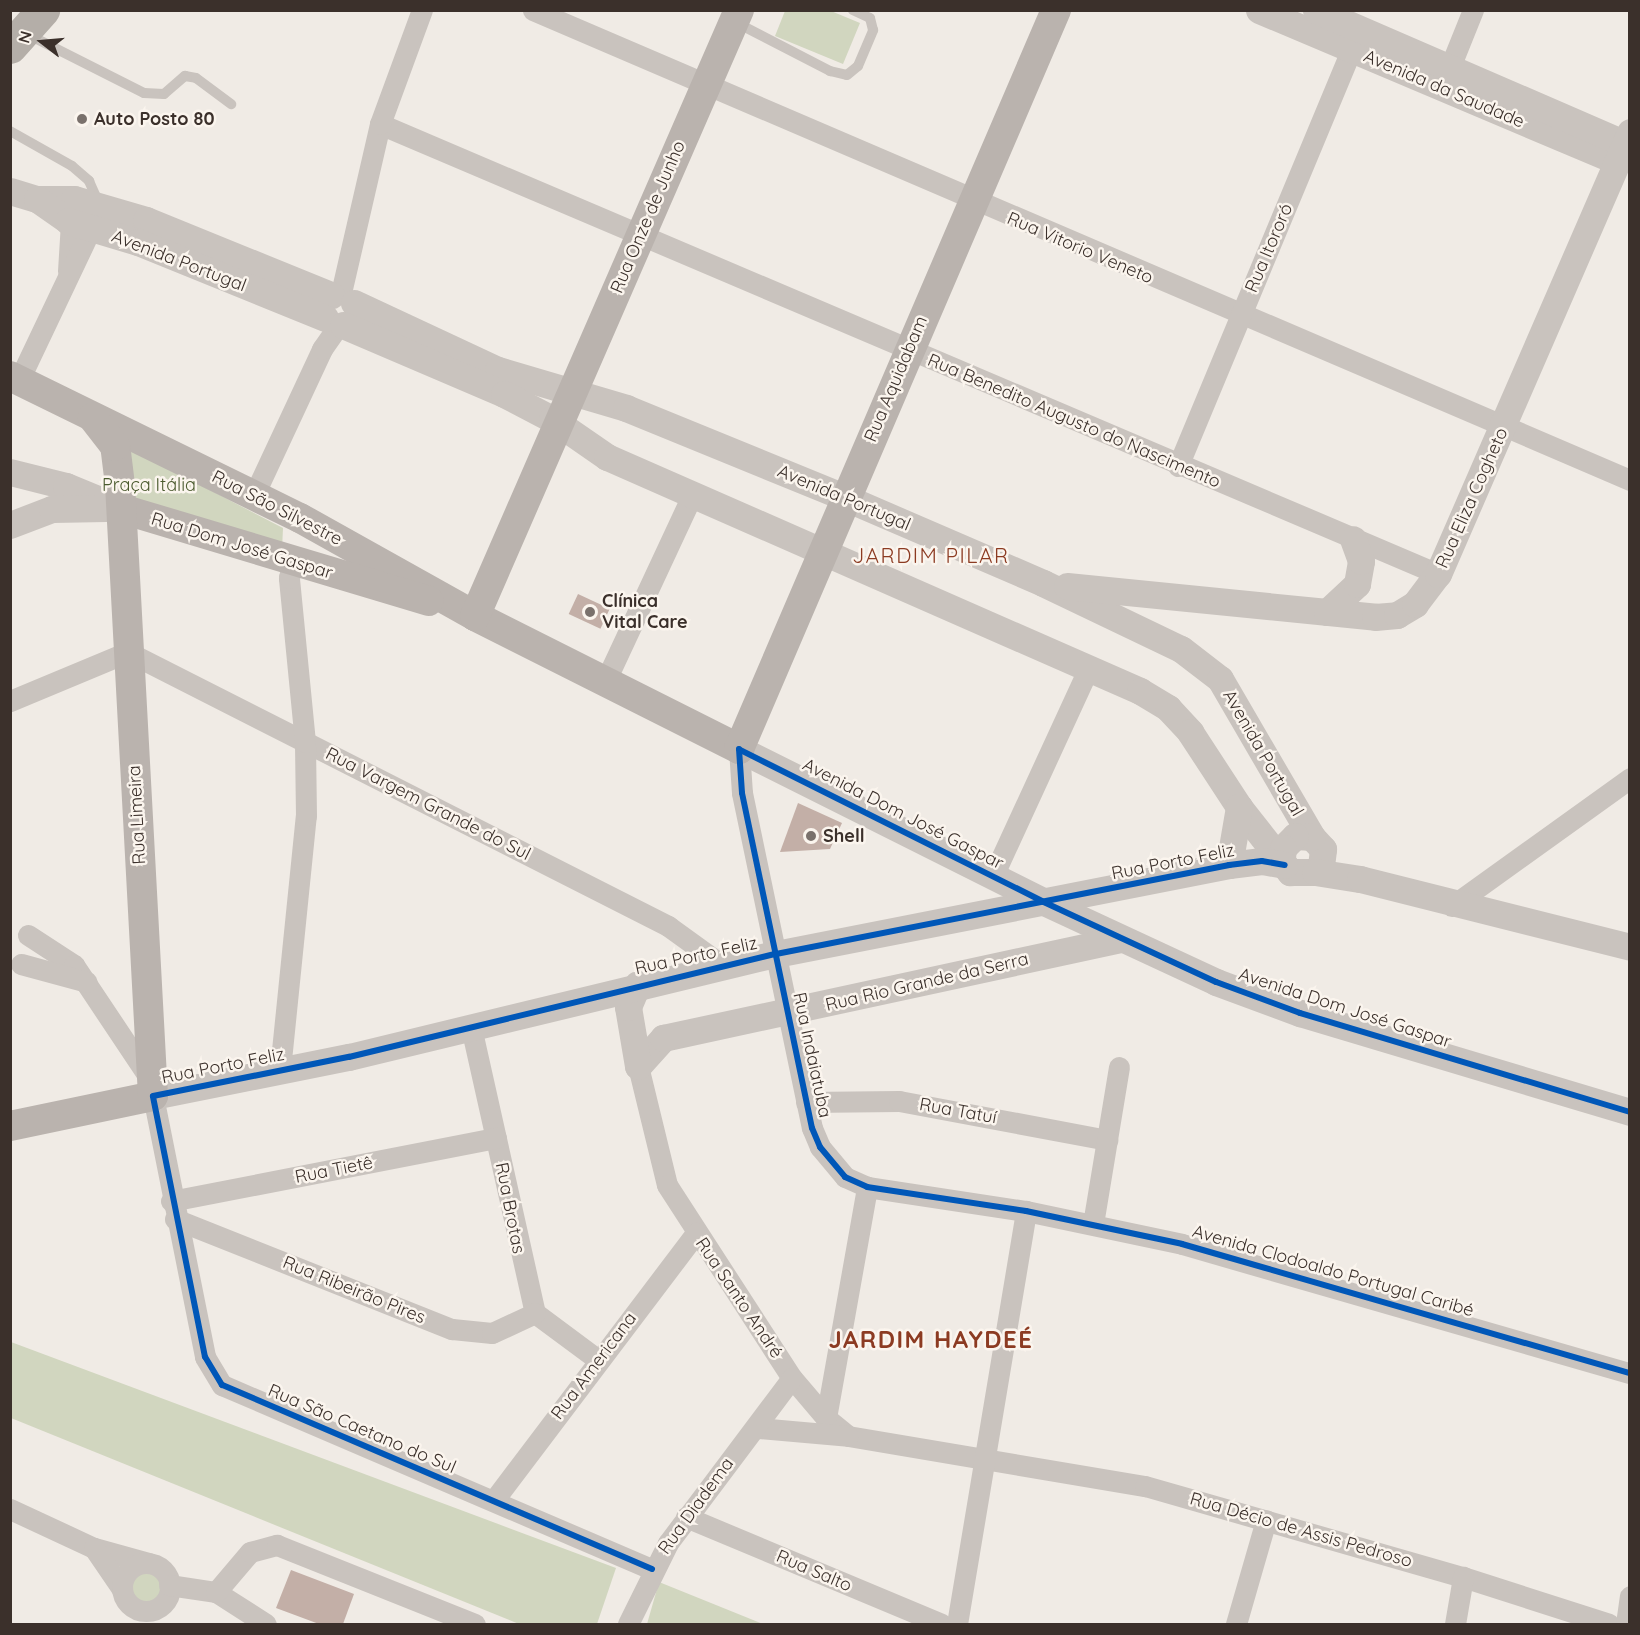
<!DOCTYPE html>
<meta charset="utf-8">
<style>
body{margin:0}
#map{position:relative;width:1640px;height:1635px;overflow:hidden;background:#f0ebe5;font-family:Quicksand,sans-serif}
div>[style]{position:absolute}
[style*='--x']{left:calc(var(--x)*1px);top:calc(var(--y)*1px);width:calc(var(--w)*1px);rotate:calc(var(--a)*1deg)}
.green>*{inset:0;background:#d1d6bf}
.round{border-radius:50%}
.building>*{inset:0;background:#c3afa7;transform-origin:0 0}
.service>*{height:10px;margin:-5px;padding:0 5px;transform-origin:5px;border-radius:5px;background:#c9c3be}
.minor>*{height:21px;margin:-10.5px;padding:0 10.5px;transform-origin:10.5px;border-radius:10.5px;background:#c9c3be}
.minor>.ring{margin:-10.5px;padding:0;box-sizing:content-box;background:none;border:21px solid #c9c3be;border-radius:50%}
.tertiary>*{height:27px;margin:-13.5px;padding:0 13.5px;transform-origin:13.5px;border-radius:13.5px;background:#c9c3be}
.secondary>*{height:30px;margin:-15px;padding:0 15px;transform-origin:15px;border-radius:15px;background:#bab3ae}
.trunk>*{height:33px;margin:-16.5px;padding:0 16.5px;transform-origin:16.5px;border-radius:16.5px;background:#b4aea8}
.cycleway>*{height:6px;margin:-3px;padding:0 3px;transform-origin:3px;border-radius:3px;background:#0057b8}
.dots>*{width:16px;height:16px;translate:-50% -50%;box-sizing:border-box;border:3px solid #fbf5ee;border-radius:50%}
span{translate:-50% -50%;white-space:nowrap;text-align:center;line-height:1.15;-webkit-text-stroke:5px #fbf5ee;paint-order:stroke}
.street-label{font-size:18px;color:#3b302b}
.poi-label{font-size:18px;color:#3b302b;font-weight:700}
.left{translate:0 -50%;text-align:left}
.park-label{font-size:18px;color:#4a5a2e}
.quarter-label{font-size:21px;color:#8c3b22;letter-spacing:1.5px}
.district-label{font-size:24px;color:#8c3b22;font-weight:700;letter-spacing:1.5px}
.frame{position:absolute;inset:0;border:12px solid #3b302b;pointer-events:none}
.north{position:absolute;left:12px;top:12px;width:60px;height:60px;-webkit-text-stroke:4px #fbf5ee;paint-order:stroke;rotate:286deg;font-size:16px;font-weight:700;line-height:24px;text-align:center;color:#3b302b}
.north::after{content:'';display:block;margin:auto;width:21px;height:27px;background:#3b302b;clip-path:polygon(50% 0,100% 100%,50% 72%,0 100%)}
</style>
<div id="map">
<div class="green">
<i style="clip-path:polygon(785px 11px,831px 11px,860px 23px,843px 64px,775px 36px)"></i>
<i style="clip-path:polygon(121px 444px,283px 528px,282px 550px,127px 502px)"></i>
<i style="clip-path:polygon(11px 1342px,616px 1568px,597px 1624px,519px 1624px,11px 1418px)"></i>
<i class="round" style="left:126px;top:1568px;width:40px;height:40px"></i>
<i style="clip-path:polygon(659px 1582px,763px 1624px,647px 1624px)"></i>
</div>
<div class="building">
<i style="left:578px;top:594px;width:35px;height:22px;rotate:25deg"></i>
<i style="clip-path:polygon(798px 803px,842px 823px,830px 849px,780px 852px)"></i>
<i style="clip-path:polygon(291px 1570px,354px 1594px,343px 1624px,319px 1624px,276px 1608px)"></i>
</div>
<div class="service">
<i style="--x:737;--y:23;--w:105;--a:27.3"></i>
<i style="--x:830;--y:71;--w:17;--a:13"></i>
<i style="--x:847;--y:75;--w:14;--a:-39"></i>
<i style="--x:858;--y:66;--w:39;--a:-67"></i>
<i style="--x:873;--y:30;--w:12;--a:-104"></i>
<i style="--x:870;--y:18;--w:19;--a:-155"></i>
<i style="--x:27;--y:34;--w:131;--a:26.8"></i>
<i style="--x:144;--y:93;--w:20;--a:3"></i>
<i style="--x:164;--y:94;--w:28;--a:-41"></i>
<i style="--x:185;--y:76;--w:11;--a:10"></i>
<i style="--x:196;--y:78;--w:44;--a:36.6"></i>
<i style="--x:10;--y:131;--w:71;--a:29.4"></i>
<i style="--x:72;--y:166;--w:23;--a:41"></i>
<i style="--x:89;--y:181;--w:24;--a:66"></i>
</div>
<div class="minor">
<i style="--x:533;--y:10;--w:1193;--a:23.19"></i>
<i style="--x:1444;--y:82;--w:78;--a:-68.1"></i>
<i style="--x:380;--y:124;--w:1150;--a:23.04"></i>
<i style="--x:68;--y:271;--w:65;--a:-86.5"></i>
<i style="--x:341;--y:293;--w:173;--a:-77"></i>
<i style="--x:380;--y:124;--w:121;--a:-69.8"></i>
<i style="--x:19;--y:380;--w:182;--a:-64.6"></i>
<i style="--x:1178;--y:466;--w:466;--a:-67.4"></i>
<i style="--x:254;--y:495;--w:161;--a:-65"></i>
<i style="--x:322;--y:349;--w:28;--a:-55"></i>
<i style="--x:605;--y:682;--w:208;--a:-65"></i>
<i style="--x:10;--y:701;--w:128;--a:-22.6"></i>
<i style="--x:128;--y:652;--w:606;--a:26.9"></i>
<i style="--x:668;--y:926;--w:67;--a:35.8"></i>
<i style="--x:739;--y:749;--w:44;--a:86.1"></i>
<i style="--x:742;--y:793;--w:342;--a:78.2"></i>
<i style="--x:812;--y:1128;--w:21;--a:67"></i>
<i style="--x:820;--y:1147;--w:39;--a:50"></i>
<i style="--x:845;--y:1177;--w:24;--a:24"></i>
<i style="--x:867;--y:1187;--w:161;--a:8.6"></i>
<i style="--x:1026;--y:1211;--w:159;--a:11.9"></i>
<i style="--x:1182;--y:1244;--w:466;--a:16.1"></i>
<i style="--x:993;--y:876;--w:230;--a:-65.3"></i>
<i style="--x:1452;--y:906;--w:219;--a:-35.7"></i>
<i style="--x:28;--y:935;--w:55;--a:33.1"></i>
<i style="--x:74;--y:965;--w:137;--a:56.3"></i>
<i style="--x:21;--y:964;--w:68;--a:15.3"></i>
<i style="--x:471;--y:1027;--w:293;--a:77.4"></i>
<i style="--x:535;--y:1313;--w:77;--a:36.6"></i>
<i style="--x:638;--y:1066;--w:122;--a:76.3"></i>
<i style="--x:667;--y:1185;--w:230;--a:57.1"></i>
<i style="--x:792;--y:1378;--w:52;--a:49.6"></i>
<i style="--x:826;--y:1418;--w:28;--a:39"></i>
<i style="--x:848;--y:1436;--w:301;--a:9.6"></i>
<i style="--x:1145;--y:1486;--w:331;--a:16"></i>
<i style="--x:1463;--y:1577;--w:153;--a:17.8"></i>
<i style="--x:280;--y:1070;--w:255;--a:-84.2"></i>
<i style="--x:306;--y:816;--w:74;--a:-90.8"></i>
<i style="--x:305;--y:742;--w:165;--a:-95.6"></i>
<i style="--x:289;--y:578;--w:15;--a:-79"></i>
<i style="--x:153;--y:1096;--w:266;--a:78.7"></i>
<i style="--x:205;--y:1357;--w:33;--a:59"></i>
<i style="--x:222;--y:1385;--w:468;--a:23.2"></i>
<i style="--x:806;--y:1102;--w:93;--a:-0.6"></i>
<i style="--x:899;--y:1101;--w:212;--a:10.6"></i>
<i style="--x:171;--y:1201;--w:331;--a:-11"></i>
<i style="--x:175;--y:1219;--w:298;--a:21.7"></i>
<i style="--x:452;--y:1329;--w:40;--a:5.7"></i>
<i style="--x:492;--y:1333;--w:47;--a:-24.9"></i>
<i style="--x:1093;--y:1224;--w:159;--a:-80.6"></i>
<i style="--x:826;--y:1418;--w:235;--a:-79.9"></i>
<i style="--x:759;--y:1428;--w:89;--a:5.1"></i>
<i style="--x:494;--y:1500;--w:335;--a:-52.9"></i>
<i style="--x:10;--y:1509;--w:93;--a:24.9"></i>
<i style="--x:94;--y:1548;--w:57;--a:15.3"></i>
<i style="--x:686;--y:1517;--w:277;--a:22.7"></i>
<i style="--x:94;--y:1548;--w:50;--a:55.7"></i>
<i class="ring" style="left:122px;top:1563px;width:27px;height:27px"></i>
<i style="--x:169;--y:1585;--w:48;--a:8.5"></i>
<i style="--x:216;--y:1592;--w:59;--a:32.6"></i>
<i style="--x:216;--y:1592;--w:52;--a:-49.6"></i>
<i style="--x:250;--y:1552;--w:28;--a:-15"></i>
<i style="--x:277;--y:1545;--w:213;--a:21.8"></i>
<i style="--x:628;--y:1624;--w:90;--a:-63.7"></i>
<i style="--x:668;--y:1543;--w:206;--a:-53.1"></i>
<i style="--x:957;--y:1624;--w:419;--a:-80.5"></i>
<i style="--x:1236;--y:1624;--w:108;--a:-73.9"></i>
<i style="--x:1455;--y:1624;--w:48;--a:-80.3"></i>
<i style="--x:1626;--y:1624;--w:28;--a:-82"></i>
</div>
<div class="tertiary">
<i style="--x:1259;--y:10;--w:389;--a:22.9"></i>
<i style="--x:1316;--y:10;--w:337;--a:23.4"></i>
<i style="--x:10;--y:191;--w:28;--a:17"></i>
<i style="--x:37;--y:199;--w:37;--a:0"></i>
<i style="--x:74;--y:199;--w:75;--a:16.3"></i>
<i style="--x:146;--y:220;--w:200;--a:22.1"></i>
<i style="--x:37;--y:199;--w:38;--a:35"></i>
<i style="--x:68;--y:221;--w:73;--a:16.7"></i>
<i style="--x:138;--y:242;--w:202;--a:22.1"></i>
<i style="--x:354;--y:303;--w:159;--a:25"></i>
<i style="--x:498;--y:370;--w:134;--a:16.5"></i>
<i style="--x:626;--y:408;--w:238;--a:22.2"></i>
<i style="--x:846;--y:498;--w:215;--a:23.3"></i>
<i style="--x:1043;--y:583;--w:153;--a:25.6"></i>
<i style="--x:1181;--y:649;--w:49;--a:37.6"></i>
<i style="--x:1220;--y:679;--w:183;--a:59.8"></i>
<i style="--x:343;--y:325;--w:175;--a:23.2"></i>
<i style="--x:504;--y:394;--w:54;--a:27.5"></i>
<i style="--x:552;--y:419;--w:67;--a:34.6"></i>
<i style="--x:607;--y:457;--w:582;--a:23.7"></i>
<i style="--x:1140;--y:691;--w:33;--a:31"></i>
<i style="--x:1168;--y:708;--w:33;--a:47"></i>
<i style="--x:1190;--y:732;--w:90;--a:56.8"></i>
<i style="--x:1239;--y:807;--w:83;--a:51.9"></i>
<i style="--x:1290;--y:872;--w:25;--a:0"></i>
<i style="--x:1315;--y:872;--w:8;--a:-45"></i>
<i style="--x:1321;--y:866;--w:17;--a:-83"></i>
<i style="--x:1323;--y:849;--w:16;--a:-133"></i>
<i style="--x:1312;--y:837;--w:17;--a:-177"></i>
<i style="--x:1295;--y:836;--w:17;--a:135"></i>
<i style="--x:1283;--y:848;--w:9;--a:96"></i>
<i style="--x:10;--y:472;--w:58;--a:14"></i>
<i style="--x:66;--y:486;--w:61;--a:22.3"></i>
<i style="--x:10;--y:525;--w:45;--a:-20.9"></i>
<i style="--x:52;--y:509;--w:54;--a:-1.1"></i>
<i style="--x:1067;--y:586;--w:310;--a:5.7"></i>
<i style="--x:1375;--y:617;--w:22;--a:-5"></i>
<i style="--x:1397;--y:615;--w:21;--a:-31"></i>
<i style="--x:1415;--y:604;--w:38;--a:-53"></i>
<i style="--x:1438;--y:574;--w:482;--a:-66.5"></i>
<i style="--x:1327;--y:612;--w:41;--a:-43"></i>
<i style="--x:1357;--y:584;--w:23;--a:-80"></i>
<i style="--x:1361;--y:561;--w:23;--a:-110"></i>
<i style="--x:739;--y:749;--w:341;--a:26.6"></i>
<i style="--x:1044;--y:902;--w:190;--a:24.9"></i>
<i style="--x:1216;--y:982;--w:90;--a:20.3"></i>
<i style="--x:1300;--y:1013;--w:345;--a:16.7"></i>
<i style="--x:1229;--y:865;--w:59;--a:-80.2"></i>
<i style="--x:1315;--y:872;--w:46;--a:8.8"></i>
<i style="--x:1360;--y:879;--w:278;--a:14.1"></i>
<i style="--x:638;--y:1066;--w:38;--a:-48"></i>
<i style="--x:663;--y:1038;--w:468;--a:-12.2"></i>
<i style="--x:638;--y:1066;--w:60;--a:-99.6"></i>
<i style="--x:628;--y:1007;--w:25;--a:-67"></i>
<i style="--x:153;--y:1096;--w:200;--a:-11.3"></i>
<i style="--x:349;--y:1057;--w:439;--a:-13.6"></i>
<i style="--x:776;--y:954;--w:462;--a:-11.1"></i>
<i style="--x:1229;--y:865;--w:33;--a:-7"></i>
<i style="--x:1262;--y:861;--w:23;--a:10"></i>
</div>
<div class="secondary">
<i style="--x:10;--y:376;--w:323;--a:26.1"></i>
<i style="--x:300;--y:518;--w:201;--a:29.2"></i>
<i style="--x:475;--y:616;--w:296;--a:26.7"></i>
<i style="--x:739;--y:749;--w:804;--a:-66.78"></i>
<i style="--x:122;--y:509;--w:320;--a:16.7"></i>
<i style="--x:475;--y:616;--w:661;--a:-66.46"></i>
<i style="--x:10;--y:1126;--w:146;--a:-11.8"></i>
<i style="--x:153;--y:1096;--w:612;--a:-93.09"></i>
<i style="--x:120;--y:485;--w:39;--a:-97"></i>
<i style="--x:115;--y:446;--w:36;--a:-128"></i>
</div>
<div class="trunk">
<i style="--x:10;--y:47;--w:50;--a:-48.3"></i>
</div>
<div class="cycleway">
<i style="--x:1630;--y:1112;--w:345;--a:-163.3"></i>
<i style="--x:1300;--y:1013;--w:90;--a:-159.7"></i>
<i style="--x:1216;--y:982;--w:190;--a:-155.1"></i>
<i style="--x:1044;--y:902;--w:341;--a:-153.4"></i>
<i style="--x:739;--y:749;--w:44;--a:86.1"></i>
<i style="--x:742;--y:793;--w:342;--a:78.2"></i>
<i style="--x:812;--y:1128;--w:21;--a:67"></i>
<i style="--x:820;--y:1147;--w:39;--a:50"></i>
<i style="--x:845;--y:1177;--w:24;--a:24"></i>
<i style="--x:867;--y:1187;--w:161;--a:8.6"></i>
<i style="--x:1026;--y:1211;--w:159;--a:11.9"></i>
<i style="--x:1182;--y:1244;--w:466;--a:16.1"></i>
<i style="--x:652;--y:1569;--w:468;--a:-156.8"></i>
<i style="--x:222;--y:1385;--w:33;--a:-121"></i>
<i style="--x:205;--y:1357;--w:266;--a:-101.3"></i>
<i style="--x:153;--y:1096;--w:200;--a:-11.3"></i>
<i style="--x:349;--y:1057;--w:439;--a:-13.6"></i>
<i style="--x:776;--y:954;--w:462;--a:-11.1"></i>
<i style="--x:1229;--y:865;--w:33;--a:-7"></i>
<i style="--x:1262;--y:861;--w:23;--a:10"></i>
</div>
<div class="dots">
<i style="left:82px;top:119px;background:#7a716c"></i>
<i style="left:590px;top:612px;background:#7a716c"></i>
<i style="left:811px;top:836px;background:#7a716c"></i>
</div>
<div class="street-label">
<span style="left:1444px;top:89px;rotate:23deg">Avenida da Saudade</span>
<span style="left:648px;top:217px;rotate:-67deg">Rua Onze de Junho</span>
<span style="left:1080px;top:248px;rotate:23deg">Rua Vitorio Veneto</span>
<span style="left:1269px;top:248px;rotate:-67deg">Rua Itororó</span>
<span style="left:179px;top:261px;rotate:21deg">Avenida Portugal</span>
<span style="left:896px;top:379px;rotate:-67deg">Rua Aquidabam</span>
<span style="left:1074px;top:421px;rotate:23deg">Rua Benedito Augusto do Nascimento</span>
<span style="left:844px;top:498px;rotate:23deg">Avenida Portugal</span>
<span style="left:1472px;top:498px;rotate:-66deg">Rua Eliza Cogheto</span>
<span style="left:277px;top:508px;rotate:27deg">Rua São Silvestre</span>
<span style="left:242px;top:546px;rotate:17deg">Rua Dom José Gaspar</span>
<span style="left:1263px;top:753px;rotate:60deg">Avenida Portugal</span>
<span style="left:428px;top:804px;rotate:27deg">Rua Vargem Grande do Sul</span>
<span style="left:903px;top:814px;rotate:27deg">Avenida Dom José Gaspar</span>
<span style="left:137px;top:815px;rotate:-93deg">Rua Limeira</span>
<span style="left:1173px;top:862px;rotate:-11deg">Rua Porto Feliz</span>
<span style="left:696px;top:956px;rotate:-12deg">Rua Porto Feliz</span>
<span style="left:927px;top:982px;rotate:-13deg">Rua Rio Grande da Serra</span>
<span style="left:1345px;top:1008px;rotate:18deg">Avenida Dom José Gaspar</span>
<span style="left:812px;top:1055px;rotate:78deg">Rua Indaiatuba</span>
<span style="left:223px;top:1066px;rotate:-11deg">Rua Porto Feliz</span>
<span style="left:958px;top:1111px;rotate:10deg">Rua Tatuí</span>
<span style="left:334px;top:1170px;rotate:-11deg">Rua Tietê</span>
<span style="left:510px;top:1208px;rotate:79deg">Rua Brotas</span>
<span style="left:1333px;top:1271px;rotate:16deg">Avenida Clodoaldo Portugal Caribé</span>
<span style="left:354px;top:1290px;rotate:22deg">Rua Ribeirão Pires</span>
<span style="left:739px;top:1298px;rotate:56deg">Rua Santo André</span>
<span style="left:594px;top:1366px;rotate:-53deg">Rua Americana</span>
<span style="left:362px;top:1429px;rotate:23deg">Rua São Caetano do Sul</span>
<span style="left:696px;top:1506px;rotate:-54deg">Rua Diadema</span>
<span style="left:1301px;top:1530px;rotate:16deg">Rua Décio de Assis Pedroso</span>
<span style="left:814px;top:1571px;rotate:23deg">Rua Salto</span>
</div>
<div class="poi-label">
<span class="left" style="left:94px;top:119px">Auto Posto 80</span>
<span class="left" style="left:602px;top:612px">Clínica<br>Vital Care</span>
<span class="left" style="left:823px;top:836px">Shell</span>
</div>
<div class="park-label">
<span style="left:149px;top:485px">Praça Itália</span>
</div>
<div class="quarter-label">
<span style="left:931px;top:555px">JARDIM PILAR</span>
</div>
<div class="district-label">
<span style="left:931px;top:1340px">JARDIM HAYDEÉ</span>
</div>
<div class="frame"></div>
<div class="north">N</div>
</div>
